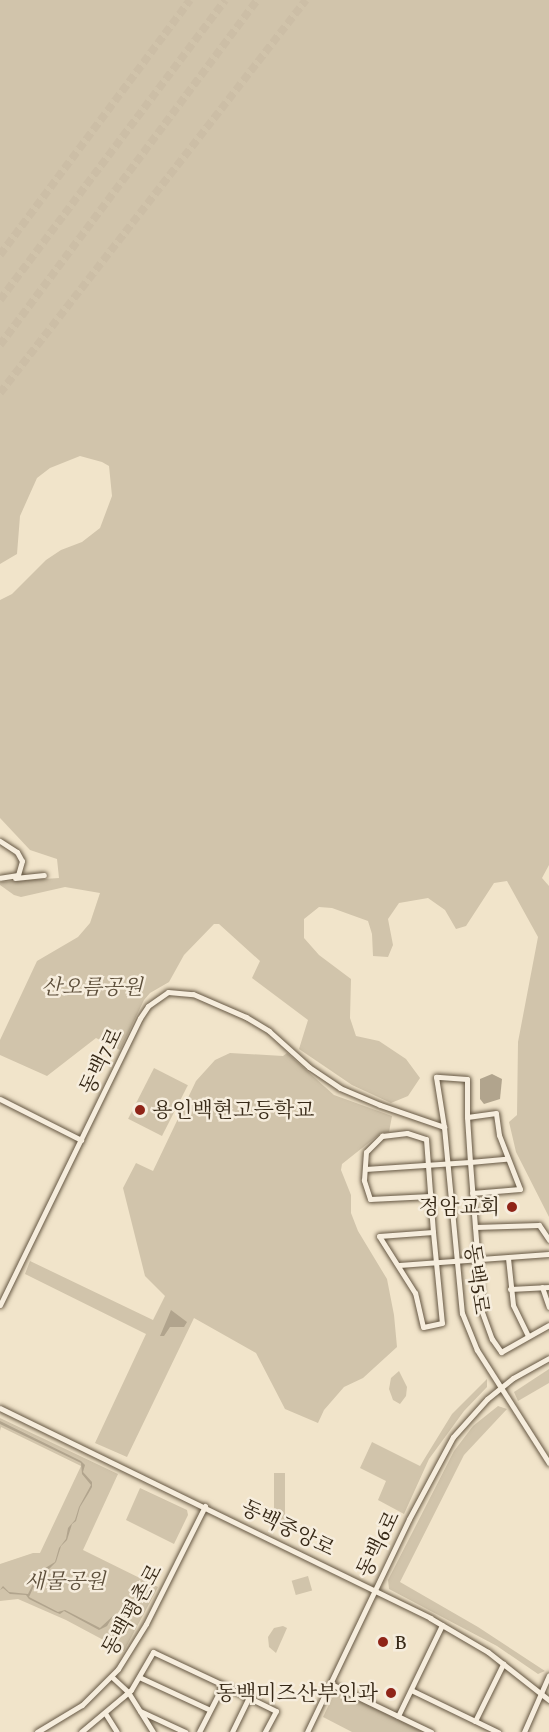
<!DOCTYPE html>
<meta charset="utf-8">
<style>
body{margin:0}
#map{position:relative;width:549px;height:1732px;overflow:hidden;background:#f1e4ca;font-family:"Gentium Book Plus","Noto Serif KR",serif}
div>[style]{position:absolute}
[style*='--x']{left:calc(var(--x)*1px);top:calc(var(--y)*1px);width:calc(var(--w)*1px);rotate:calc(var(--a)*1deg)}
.green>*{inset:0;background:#d1c4ab;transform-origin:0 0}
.water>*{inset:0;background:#b1a48d}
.highway-tunnel>*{height:8px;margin-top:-4px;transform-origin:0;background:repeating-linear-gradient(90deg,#ccbea6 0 8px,transparent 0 12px)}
.roads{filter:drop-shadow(0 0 2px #655743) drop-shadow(0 0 2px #655743)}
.minor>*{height:5px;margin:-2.5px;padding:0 2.5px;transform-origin:2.5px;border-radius:2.5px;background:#f6eddd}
.dots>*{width:16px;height:16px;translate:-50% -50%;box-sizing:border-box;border:3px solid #f6eddd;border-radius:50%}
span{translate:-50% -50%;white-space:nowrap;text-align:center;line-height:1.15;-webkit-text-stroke:5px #f6eddd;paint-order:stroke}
.park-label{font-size:21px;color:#5d4f3b;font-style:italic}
.street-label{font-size:21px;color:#362816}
.poi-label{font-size:21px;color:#362816}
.left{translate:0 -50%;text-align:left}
.right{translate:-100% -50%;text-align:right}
</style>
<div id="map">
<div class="green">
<i style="clip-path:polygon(0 0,549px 0,549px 865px,542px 878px,549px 886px,549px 1217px,516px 1152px,509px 1122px,517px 1115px,518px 1042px,538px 937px,507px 881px,494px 883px,466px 926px,456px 929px,445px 910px,428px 898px,399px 903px,388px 919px,393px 945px,388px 957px,373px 956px,372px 934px,368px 921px,332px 908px,319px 907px,304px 919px,304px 938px,319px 955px,351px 979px,350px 1018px,356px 1036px,379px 1041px,406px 1059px,420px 1078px,408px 1096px,391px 1103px,352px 1085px,299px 1049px,308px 1020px,252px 978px,260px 961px,219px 924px,214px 924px,184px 955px,169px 982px,150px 993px,144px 1000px,120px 1050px,96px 1038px,47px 1076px,0 1055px,0 1040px,37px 961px,78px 937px,90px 923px,100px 893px,65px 887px,21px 897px,14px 895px,0 885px,0 882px,59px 878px,57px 859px,30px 850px,0 818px,0 600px,12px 594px,46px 560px,61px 550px,82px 542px,100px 528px,112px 496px,109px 466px,102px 462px,80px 456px,50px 468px,37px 478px,20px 516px,17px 554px,0 564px)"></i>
<i style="clip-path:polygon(230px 1053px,283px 1056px,287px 1053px,334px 1095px,392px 1116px,389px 1132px,381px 1133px,342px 1164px,341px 1170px,351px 1195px,351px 1213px,358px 1231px,387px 1279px,394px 1315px,397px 1347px,363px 1378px,344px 1387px,324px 1410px,318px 1423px,285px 1409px,256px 1353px,194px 1318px,127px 1457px,95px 1443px,146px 1334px,25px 1274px,30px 1261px,153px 1320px,165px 1296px,145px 1276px,123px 1188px,136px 1163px,153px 1171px,196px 1081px,215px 1060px)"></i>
<i style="left:154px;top:1068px;width:38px;height:57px;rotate:27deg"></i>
<i style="clip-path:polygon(549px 1369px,549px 1383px,518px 1401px,514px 1392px)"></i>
<i style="clip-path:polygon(399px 1371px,407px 1387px,406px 1396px,400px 1404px,393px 1400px,389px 1389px,391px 1378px)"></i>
<i style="clip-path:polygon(487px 1379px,487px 1387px,464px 1411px,429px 1459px,404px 1514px,378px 1500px,386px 1481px,360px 1468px,372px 1442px,420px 1466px,452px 1414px)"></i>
<i style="clip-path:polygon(498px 1406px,507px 1409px,464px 1455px,400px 1582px,478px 1627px,545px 1671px,538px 1674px,497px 1646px,389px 1589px,388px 1580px,454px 1451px,473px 1426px)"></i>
<i style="clip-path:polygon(0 1418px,118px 1474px,83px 1550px,158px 1587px,124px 1651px,66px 1620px,18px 1599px,0 1601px,0 1564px,33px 1553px,40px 1553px,81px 1466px,1px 1427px,0 1431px)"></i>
<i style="left:274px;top:1473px;width:11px;height:47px"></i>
<i style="clip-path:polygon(140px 1488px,187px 1510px,188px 1515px,174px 1544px,126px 1520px)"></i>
<i style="left:308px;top:1576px;width:15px;height:17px;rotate:74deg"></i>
<i style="clip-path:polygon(283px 1626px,287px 1628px,276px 1653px,269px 1647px,268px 1637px,274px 1628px)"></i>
<i style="clip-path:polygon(340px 1690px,423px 1732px,352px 1732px,323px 1717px,335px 1692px)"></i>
</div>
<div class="water">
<i style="clip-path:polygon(492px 1074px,502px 1079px,500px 1099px,484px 1104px,480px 1099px,480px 1079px)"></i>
<i style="clip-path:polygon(171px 1310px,187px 1322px,184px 1327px,170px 1327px,164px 1336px,160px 1336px)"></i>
<i style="clip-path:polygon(0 1421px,81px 1461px,85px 1465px,83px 1472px,92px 1482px,92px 1487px,88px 1494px,80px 1507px,76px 1521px,72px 1524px,67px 1540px,61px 1546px,56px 1562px,49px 1569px,40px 1573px,29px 1597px,58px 1612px,65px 1610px,100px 1628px,114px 1615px,117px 1615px,125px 1617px,135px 1610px,138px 1613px,133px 1612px,125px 1618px,113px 1616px,107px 1626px,99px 1630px,64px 1611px,60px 1614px,55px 1612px,29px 1599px,26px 1595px,10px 1594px,3px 1588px,0 1590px,3px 1586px,9px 1592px,28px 1594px,39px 1572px,55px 1562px,59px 1548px,66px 1539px,68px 1528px,75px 1520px,79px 1507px,91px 1485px,82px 1474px,81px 1463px,0 1424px)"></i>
</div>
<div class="highway-tunnel">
<i style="--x:0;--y:255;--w:318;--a:-53.3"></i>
<i style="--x:0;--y:300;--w:375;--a:-53.1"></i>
<i style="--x:0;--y:345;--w:430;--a:-53.3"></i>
<i style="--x:0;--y:393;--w:498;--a:-52.1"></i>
</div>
<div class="roads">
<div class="minor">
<i style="--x:0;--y:841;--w:20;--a:33"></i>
<i style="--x:17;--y:852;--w:10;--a:61"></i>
<i style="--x:22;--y:861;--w:15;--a:106"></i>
<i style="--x:18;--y:875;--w:18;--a:171"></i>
<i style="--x:15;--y:878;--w:29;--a:-6"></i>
<i style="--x:0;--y:1099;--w:91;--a:26.8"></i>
<i style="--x:467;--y:1117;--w:38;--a:-90"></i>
<i style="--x:467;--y:1079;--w:31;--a:-176"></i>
<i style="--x:436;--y:1077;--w:51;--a:80.9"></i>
<i style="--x:444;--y:1127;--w:187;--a:84.5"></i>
<i style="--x:462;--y:1313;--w:40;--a:68"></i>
<i style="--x:477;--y:1350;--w:134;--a:57.5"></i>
<i style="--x:365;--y:1169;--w:105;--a:-3.8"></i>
<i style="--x:470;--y:1162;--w:65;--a:85.6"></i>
<i style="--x:475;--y:1227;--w:64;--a:-1.8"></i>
<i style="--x:539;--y:1225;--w:18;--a:56"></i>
<i style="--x:472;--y:1193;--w:48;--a:-4.8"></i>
<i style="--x:520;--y:1189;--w:58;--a:-111.3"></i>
<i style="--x:499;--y:1135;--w:22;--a:-98"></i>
<i style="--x:496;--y:1113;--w:29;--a:172"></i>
<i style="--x:467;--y:1117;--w:45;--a:86.2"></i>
<i style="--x:470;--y:1162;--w:36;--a:-5"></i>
<i style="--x:430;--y:1196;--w:60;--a:177.1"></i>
<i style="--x:370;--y:1199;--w:20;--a:-108"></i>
<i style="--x:364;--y:1180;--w:28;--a:-86"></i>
<i style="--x:366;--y:1152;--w:23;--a:-45"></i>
<i style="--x:382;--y:1136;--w:25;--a:-7"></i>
<i style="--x:407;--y:1133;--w:20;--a:18"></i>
<i style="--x:426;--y:1139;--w:93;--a:85.7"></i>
<i style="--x:475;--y:1227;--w:85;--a:85.3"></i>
<i style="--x:482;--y:1312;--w:29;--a:70"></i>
<i style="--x:492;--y:1339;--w:16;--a:55"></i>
<i style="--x:501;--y:1352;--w:55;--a:-29.4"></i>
<i style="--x:433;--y:1232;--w:91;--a:84.4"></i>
<i style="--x:442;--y:1323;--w:19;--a:168"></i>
<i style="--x:423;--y:1327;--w:35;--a:-103"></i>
<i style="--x:415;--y:1293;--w:67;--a:-122.3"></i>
<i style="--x:379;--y:1236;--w:54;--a:-4.2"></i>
<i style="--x:508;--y:1258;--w:47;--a:83.9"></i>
<i style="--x:513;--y:1305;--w:34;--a:64"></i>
<i style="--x:399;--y:1265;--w:150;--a:-4.2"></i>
<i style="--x:542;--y:1287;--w:21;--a:71"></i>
<i style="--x:510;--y:1289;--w:39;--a:-3"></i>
<i style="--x:0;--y:1305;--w:319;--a:-64"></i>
<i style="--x:140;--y:1018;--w:14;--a:-56"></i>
<i style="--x:148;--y:1006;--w:24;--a:-35"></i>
<i style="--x:168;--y:992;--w:25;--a:5"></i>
<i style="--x:193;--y:994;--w:58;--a:23.5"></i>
<i style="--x:246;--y:1017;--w:27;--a:31"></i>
<i style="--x:269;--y:1031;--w:54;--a:42"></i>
<i style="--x:309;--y:1067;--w:37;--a:34"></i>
<i style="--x:340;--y:1088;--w:43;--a:23"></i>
<i style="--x:380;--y:1105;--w:68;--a:19"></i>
<i style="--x:0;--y:1408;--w:479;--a:26"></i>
<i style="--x:430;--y:1618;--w:67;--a:30.4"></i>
<i style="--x:488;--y:1652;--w:78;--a:38.2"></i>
<i style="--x:112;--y:1677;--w:22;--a:43"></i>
<i style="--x:128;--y:1692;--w:47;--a:58"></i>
<i style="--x:139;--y:1677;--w:78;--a:24.9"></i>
<i style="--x:331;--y:1684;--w:111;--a:25.6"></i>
<i style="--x:411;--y:1690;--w:97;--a:25.8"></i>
<i style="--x:140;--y:1711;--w:50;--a:25"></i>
<i style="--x:105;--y:1713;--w:22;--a:58"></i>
<i style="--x:398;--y:1716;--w:101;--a:-64.2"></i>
<i style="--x:475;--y:1721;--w:64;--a:-63.8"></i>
<i style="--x:37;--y:1732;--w:52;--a:-31"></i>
<i style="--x:82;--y:1705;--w:51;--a:-45"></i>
<i style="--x:118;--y:1669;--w:53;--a:-58.1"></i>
<i style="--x:146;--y:1624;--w:132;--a:-63.4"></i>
<i style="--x:81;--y:1732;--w:65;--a:-40"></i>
<i style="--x:131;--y:1690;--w:44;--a:-59.9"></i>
<i style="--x:153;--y:1652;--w:77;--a:25.2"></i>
<i style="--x:199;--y:1732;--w:53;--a:-62.9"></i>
<i style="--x:223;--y:1685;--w:59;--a:26.1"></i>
<i style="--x:276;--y:1711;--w:24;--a:118"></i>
<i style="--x:232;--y:1732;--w:39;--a:-64"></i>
<i style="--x:307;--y:1732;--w:236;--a:-64.4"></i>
<i style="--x:409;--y:1519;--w:93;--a:-61.8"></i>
<i style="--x:453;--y:1437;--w:51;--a:-48.2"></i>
<i style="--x:487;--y:1399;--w:33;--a:-39"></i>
<i style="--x:513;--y:1378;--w:41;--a:-29.1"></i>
<i style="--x:524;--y:1732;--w:62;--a:-66.3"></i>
</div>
</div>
<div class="dots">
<i style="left:140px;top:1110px;background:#8f2418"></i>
<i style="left:512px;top:1207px;background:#8f2418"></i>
<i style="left:383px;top:1642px;background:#8f2418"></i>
<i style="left:391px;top:1693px;background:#8f2418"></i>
</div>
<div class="park-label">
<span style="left:92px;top:987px">산오름공원</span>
<span style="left:65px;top:1581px">새물공원</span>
</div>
<div class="street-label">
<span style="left:101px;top:1061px;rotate:-64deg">동백7로</span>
<span style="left:477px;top:1279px;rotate:82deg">동백5로</span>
<span style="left:288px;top:1528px;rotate:26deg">동백중앙로</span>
<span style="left:378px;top:1544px;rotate:-64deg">동백6로</span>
<span style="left:132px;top:1610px;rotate:-61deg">동백평촌로</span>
</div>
<div class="poi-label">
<span class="left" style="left:152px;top:1110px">용인백현고등학교</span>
<span class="right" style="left:500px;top:1207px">정암교회</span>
<span class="left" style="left:395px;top:1642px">B</span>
<span class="right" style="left:378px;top:1693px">동백미즈산부인과</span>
</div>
</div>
